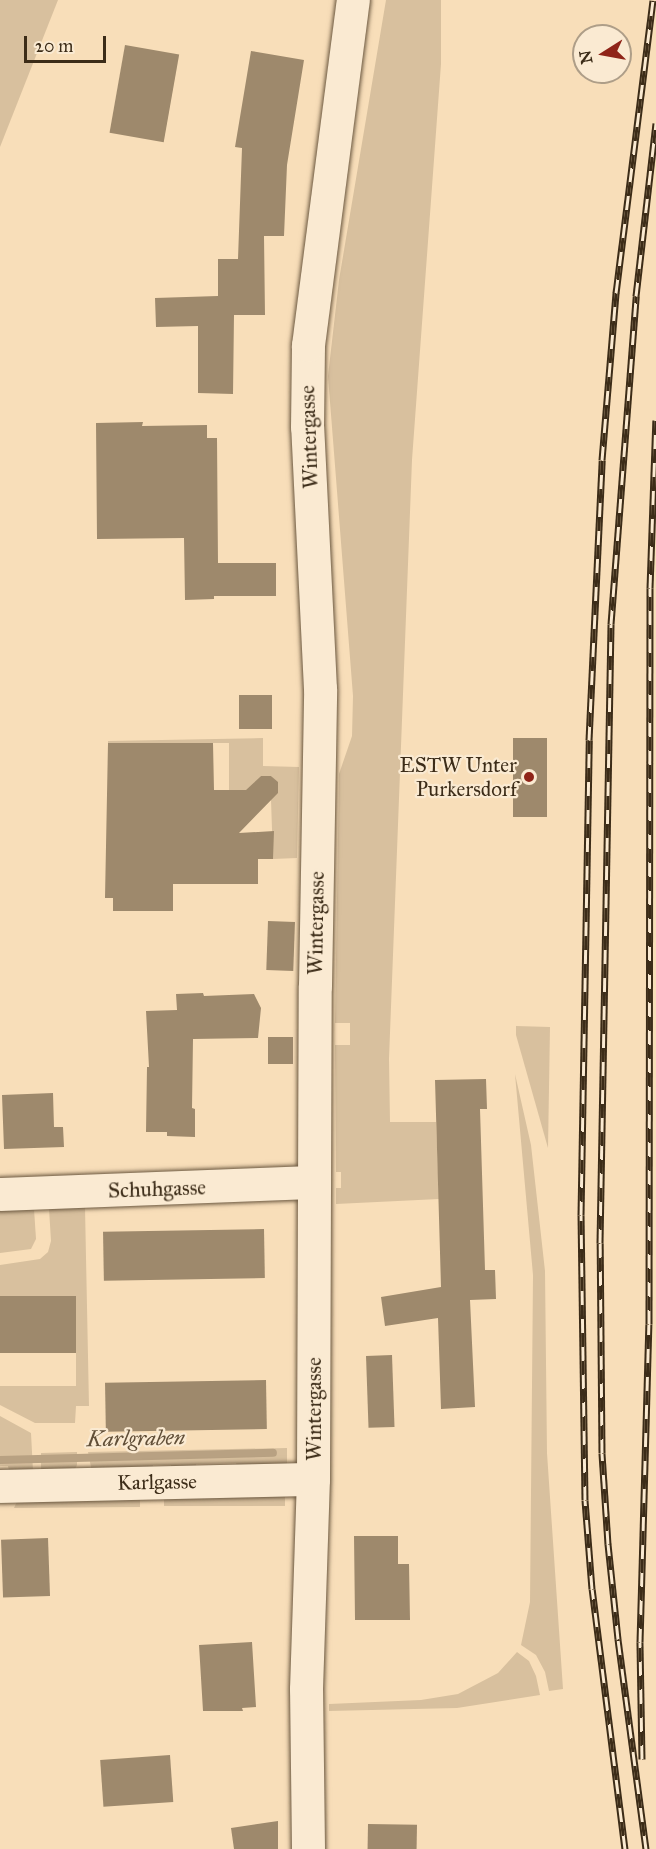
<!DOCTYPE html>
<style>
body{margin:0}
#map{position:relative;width:656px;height:1849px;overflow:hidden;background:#f8deb9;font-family:"IM FELL Great Primer",serif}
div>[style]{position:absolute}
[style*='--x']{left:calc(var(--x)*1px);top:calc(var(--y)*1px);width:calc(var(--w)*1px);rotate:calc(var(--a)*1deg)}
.green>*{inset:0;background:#d8c09e;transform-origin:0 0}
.stream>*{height:8px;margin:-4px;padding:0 4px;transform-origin:4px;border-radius:4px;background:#b8a182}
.building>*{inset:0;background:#9e896c;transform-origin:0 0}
.roads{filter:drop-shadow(0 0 2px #6b5840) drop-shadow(0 0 2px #6b5840)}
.minor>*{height:33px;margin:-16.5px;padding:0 16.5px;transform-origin:16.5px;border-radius:16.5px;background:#faead2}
.rail>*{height:7px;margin-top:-3.5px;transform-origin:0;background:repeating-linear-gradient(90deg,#faead2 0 14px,#3c2c18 0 28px);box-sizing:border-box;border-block:2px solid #3c2c18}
.dots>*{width:16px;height:16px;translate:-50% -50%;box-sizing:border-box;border:3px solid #faead2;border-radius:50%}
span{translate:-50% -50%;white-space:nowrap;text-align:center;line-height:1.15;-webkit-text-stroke:4.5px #faead2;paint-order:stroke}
.street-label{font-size:21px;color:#3c2c18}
.poi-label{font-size:21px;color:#3c2c18}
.right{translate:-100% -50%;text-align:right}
.water-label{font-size:22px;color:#614f38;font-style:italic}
.north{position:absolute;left:572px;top:24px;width:60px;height:60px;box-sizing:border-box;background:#faead2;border:2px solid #ae9e88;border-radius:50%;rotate:259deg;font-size:16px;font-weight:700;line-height:24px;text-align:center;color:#3c2c18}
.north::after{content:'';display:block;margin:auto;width:21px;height:27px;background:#8f2418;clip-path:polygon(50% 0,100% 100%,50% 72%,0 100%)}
.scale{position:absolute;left:24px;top:36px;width:82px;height:27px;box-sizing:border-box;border:3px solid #3c2c18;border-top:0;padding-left:8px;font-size:18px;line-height:21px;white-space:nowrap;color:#3c2c18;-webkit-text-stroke:4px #faead2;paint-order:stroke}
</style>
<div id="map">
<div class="green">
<i style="clip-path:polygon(0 0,58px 0,0 147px)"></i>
<i style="clip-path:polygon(386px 0,441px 0,441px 64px,412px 460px,389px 1059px,390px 1122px,436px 1122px,439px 1199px,336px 1204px,336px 1188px,341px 1188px,341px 1172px,336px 1172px,335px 1045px,350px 1045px,350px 1023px,335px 1023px,339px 774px,352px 736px,353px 696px,328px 376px,339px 280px)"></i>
<i style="clip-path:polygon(263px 738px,263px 766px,299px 767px,297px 858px,273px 859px,271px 800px,277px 782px,271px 776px,261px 776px,254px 783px,254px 790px,229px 790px,229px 743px,108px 743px,108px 741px)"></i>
<i style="clip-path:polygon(516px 1026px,550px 1027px,548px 1148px,516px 1035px)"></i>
<i style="clip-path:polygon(515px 1074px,531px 1145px,545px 1271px,547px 1453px,563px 1689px,549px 1691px,545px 1672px,536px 1655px,521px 1645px,530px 1602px,533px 1275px)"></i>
<i style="clip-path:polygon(85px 1207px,89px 1406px,76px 1406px,75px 1423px,35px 1423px,0 1405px,0 1386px,76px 1386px,76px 1296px,0 1296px,0 1265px,40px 1259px,48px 1252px,51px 1241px,49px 1209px)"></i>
<i style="clip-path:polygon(34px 1209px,36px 1239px,31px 1249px,0 1253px,0 1211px)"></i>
<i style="clip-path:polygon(0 1416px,31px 1433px,33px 1471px,10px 1476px,8px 1466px,0 1466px)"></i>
<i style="clip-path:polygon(287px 1448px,287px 1470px,238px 1471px,236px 1463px,196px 1464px,196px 1471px,172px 1472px,171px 1465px,153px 1465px,152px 1472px,92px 1472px,88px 1452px)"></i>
<i style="clip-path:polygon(77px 1452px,77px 1465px,72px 1475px,41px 1473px,41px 1453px)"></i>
<i style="left:285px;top:1491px;width:15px;height:121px;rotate:90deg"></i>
<i style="clip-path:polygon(140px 1492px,140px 1507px,14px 1508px,19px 1497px)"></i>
<i style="clip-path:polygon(517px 1652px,529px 1661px,536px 1676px,540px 1695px,457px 1708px,329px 1711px,329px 1704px,421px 1700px,458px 1694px,498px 1673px)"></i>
</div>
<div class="stream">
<i style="--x:0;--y:1460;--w:273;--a:-1.5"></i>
</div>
<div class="building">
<i style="left:125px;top:45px;width:55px;height:89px;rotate:10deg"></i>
<i style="clip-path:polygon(251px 51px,304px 60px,287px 165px,284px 236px,264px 236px,265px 315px,234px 315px,233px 394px,198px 393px,198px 326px,156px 327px,155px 298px,218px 296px,218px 259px,238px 259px,242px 148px,235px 147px)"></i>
<i style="clip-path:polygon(143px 422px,142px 426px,207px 425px,207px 438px,217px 438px,218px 563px,276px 563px,276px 596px,214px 596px,214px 599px,185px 600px,184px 538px,97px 539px,96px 423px)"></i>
<i style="left:239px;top:695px;width:33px;height:34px"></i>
<i style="left:513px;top:738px;width:34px;height:79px"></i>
<i style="clip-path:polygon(108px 743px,213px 743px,214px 790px,246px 790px,261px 776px,271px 776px,278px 782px,278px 793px,239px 833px,274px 831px,273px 859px,258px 859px,258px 884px,173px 884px,173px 911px,113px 911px,113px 898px,105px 898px)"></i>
<i style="left:268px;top:921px;width:27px;height:49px;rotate:2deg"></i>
<i style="clip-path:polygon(203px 993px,204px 996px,254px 994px,261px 1008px,258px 1038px,193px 1039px,192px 1108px,195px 1109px,195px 1137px,167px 1136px,167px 1132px,146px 1132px,147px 1067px,149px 1067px,146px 1011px,177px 1010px,176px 994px)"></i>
<i style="left:268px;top:1037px;width:25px;height:27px"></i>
<i style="clip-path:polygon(486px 1079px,487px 1109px,480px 1109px,485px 1270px,495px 1270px,496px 1299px,470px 1300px,475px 1407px,441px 1409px,438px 1318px,385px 1326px,381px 1297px,441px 1287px,435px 1080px)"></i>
<i style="clip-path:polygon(53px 1093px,54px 1127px,63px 1127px,64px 1147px,4px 1149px,2px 1095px)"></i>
<i style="left:264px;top:1229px;width:49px;height:161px;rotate:89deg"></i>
<i style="left:0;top:1296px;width:76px;height:57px"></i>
<i style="left:392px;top:1355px;width:72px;height:26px;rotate:88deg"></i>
<i style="left:266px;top:1380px;width:49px;height:161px;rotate:89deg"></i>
<i style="clip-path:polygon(354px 1536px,398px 1536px,398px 1564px,409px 1564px,410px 1620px,355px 1620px)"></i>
<i style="left:48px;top:1538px;width:58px;height:47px;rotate:88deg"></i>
<i style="clip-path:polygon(252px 1642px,256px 1707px,242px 1708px,243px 1711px,203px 1711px,199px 1645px)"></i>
<i style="left:170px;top:1755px;width:47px;height:70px;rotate:86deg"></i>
<i style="clip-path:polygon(278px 1821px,278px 1849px,234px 1849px,231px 1828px)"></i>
<i style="left:368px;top:1824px;width:49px;height:25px;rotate:1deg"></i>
</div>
<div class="roads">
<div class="minor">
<i style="--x:0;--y:1194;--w:314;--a:-2.2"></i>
<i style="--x:0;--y:1486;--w:313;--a:-1.3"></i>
<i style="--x:308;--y:1849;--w:160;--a:-90.7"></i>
<i style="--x:306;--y:1689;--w:210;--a:-88.1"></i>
<i style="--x:313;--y:1479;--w:493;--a:-89.8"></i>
<i style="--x:315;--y:986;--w:297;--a:-89"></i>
<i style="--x:320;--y:689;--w:262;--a:-92.8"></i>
<i style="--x:307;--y:427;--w:82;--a:-89.3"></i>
<i style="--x:308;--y:345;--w:348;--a:-82.6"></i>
</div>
</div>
<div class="rail">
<i style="--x:642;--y:1759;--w:117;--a:-91"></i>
<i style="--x:640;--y:1642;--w:318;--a:-88.4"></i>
<i style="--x:649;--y:1324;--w:736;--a:-89.92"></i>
<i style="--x:650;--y:588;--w:168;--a:-88"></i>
<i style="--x:625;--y:1849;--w:262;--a:-97.2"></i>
<i style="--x:592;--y:1589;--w:89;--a:-94.5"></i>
<i style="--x:585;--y:1500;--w:285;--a:-90.8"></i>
<i style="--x:581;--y:1215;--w:475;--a:-89"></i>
<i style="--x:589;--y:740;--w:280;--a:-87.3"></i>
<i style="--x:602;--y:460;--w:168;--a:-85.2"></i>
<i style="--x:616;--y:293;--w:295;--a:-82.8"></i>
<i style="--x:646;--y:1849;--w:212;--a:-97.6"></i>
<i style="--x:618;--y:1639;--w:96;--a:-96"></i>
<i style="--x:608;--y:1544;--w:91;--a:-93.8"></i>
<i style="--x:602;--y:1453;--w:210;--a:-90.5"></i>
<i style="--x:600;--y:1243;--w:619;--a:-88.98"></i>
<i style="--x:611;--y:624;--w:329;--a:-85.6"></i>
<i style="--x:636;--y:296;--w:174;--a:-83.4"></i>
</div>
<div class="dots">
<i style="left:529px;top:777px;background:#8f2418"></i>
</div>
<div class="street-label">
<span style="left:309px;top:437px;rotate:-92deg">Wintergasse</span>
<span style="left:316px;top:923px;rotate:-89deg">Wintergasse</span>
<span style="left:157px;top:1189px;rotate:-2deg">Schuhgasse</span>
<span style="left:314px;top:1409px;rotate:-90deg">Wintergasse</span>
<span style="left:157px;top:1482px;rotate:-1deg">Karlgasse</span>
</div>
<div class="poi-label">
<span class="right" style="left:517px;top:777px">ESTW Unter<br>Purkersdorf</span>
</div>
<div class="water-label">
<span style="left:136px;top:1438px;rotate:-1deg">Karlgraben</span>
</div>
<div class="north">N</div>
<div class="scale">20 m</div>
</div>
